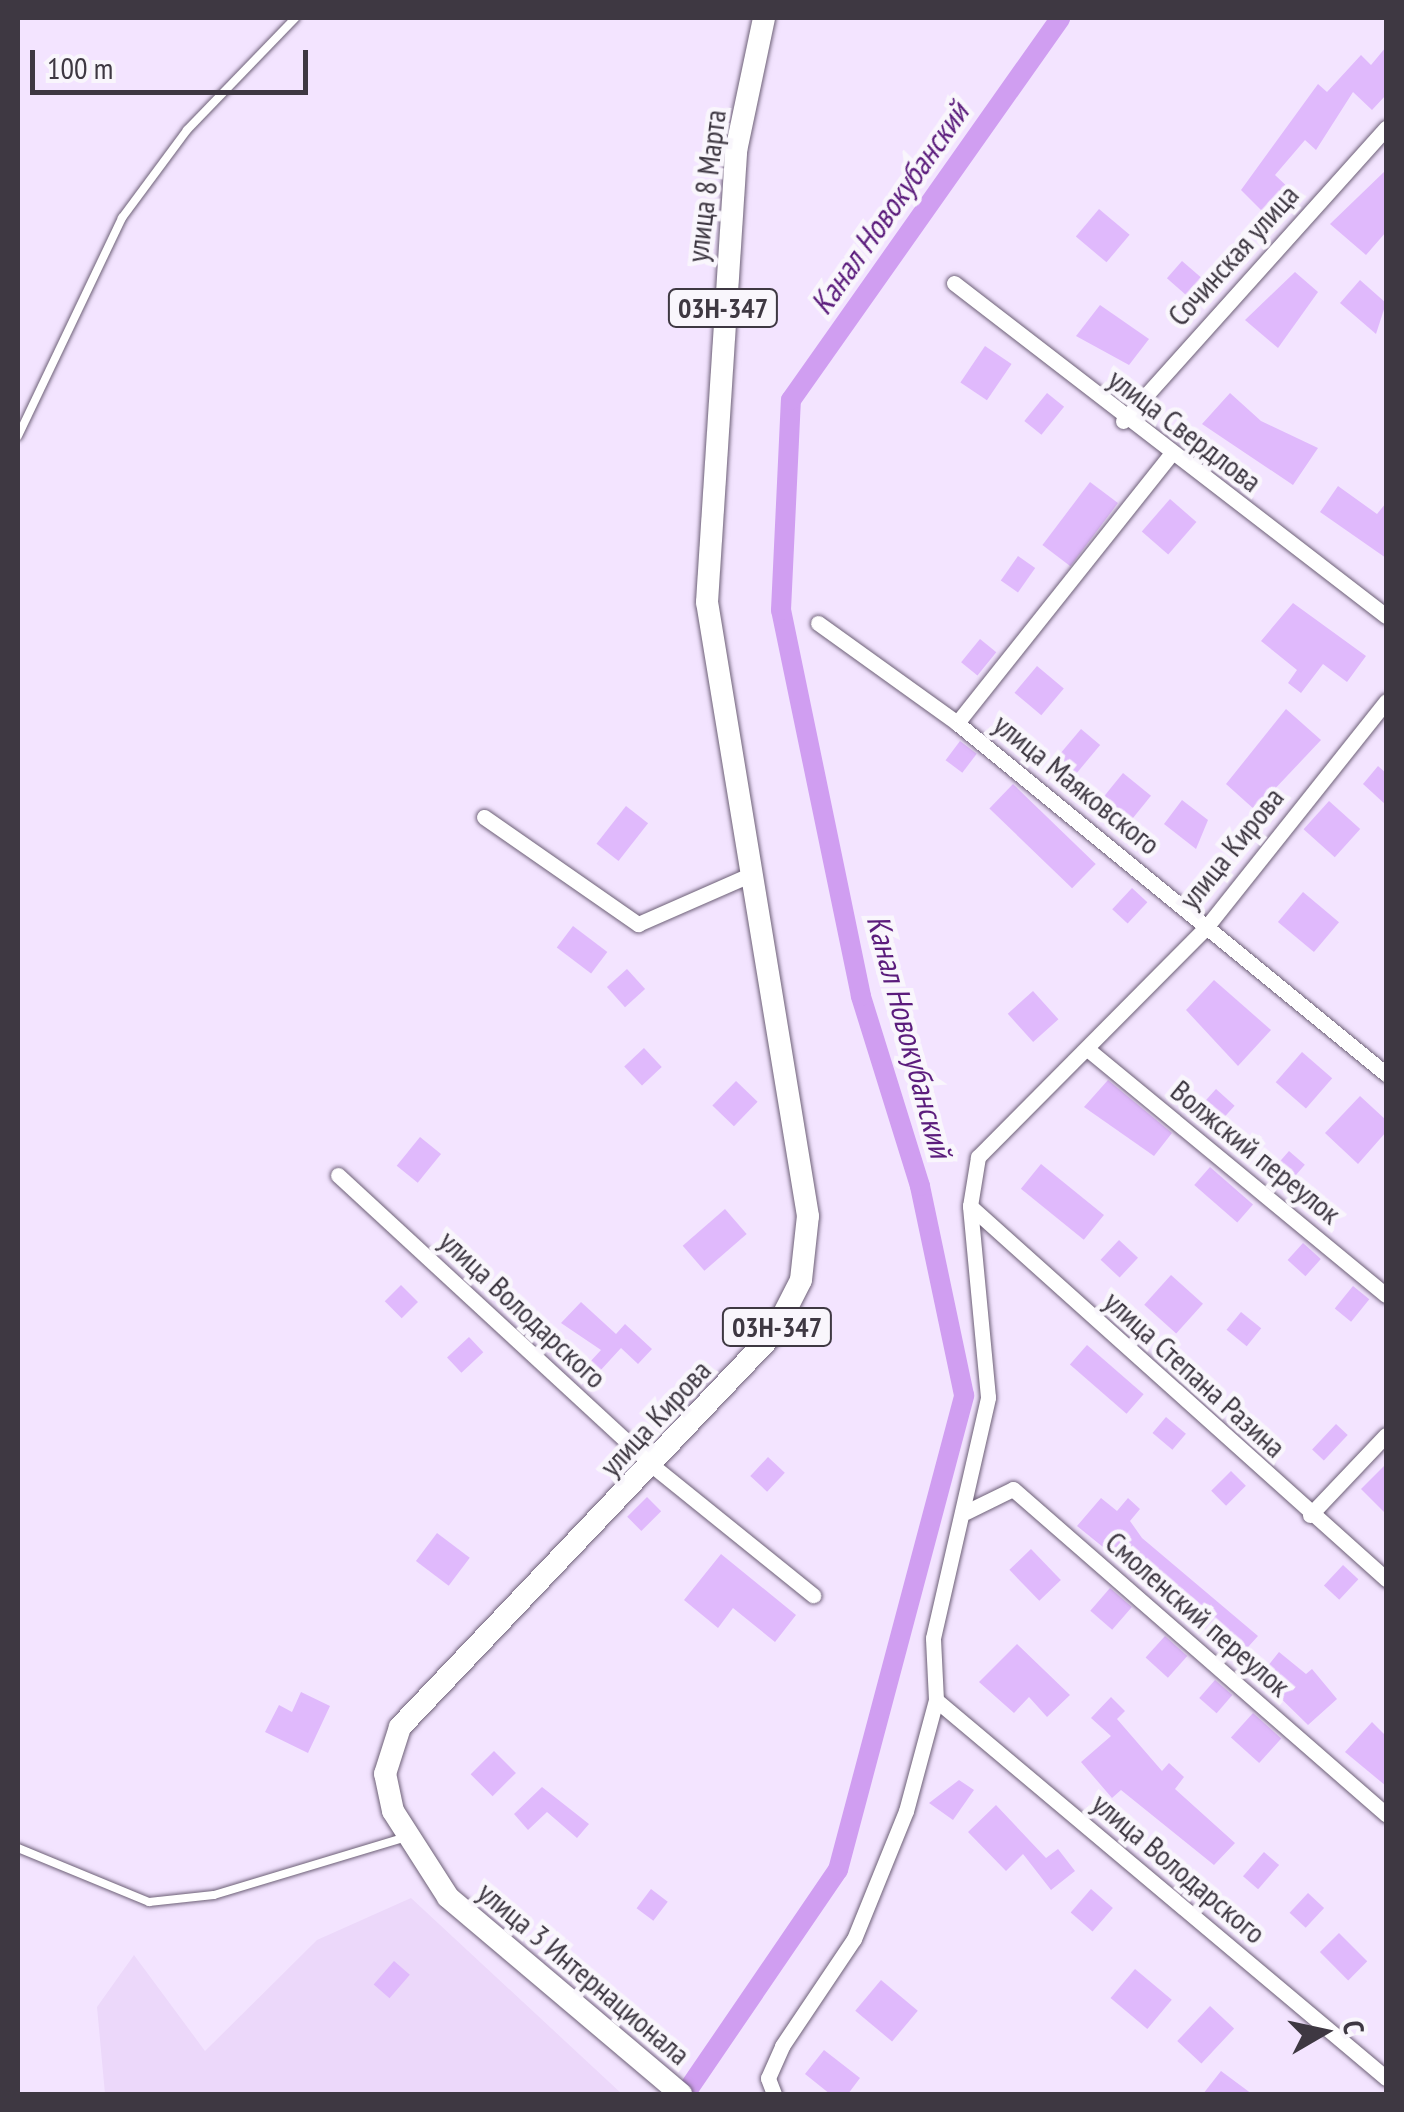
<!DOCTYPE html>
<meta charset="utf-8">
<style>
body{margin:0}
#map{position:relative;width:1404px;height:2112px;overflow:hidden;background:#f3e4ff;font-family:"PT Sans Narrow",sans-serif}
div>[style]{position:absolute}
.built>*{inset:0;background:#ecd8fa}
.canal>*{height:20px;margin:-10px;padding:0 10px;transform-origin:10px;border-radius:10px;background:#d09ef1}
.building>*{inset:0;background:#e0b9fc;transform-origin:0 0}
.roads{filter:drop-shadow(0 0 2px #6d6077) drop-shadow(0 0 2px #6d6077)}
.service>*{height:8px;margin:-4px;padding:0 4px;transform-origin:4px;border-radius:4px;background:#fff}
.minor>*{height:15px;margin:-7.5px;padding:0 7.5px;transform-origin:7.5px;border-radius:7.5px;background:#fff}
.primary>*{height:22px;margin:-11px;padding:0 11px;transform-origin:11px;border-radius:11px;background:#fff}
span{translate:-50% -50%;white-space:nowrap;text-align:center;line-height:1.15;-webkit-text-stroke:9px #f9f6fc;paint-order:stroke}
.shield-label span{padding:2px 8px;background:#f9f6fc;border:2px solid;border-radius:8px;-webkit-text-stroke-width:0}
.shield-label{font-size:28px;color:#3e3842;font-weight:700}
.street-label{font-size:30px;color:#3e3842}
.water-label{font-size:32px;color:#5b1c7c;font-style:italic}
.frame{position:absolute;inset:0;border:20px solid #3e3842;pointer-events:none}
.north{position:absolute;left:1274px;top:1982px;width:100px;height:100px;-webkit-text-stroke:8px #f9f6fc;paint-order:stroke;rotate:81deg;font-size:28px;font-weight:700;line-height:40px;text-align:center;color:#3e3842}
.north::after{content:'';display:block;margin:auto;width:35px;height:45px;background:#3e3842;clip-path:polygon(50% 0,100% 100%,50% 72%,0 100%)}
.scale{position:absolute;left:30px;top:50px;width:278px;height:45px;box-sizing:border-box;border:5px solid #3e3842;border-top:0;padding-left:12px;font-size:30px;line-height:35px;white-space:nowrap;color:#3e3842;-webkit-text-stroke:8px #f9f6fc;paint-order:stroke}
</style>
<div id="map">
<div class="built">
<i style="clip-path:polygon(411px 1898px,622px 2094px,105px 2094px,97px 2007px,134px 1955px,205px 2051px,317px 1940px)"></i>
</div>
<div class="canal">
<i style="left:685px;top:2094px;width:271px;rotate:-55.7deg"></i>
<i style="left:838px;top:1870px;width:491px;rotate:-75.1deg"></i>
<i style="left:964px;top:1395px;width:214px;rotate:-101.9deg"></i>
<i style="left:920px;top:1186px;width:199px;rotate:-107.3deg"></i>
<i style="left:861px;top:996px;width:394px;rotate:-101.7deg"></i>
<i style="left:781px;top:610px;width:210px;rotate:-87.3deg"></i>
<i style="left:791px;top:400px;width:467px;rotate:-54.8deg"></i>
</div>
<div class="building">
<i style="clip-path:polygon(1386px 47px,1386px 95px,1372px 110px,1353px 92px,1316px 150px,1305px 140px,1275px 175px,1293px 192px,1269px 218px,1241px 190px,1318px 84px,1327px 92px,1361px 55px,1371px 65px)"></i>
<i style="clip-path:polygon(1386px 170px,1386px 232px,1366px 255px,1330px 224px)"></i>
<i style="left:1099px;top:209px;width:40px;height:36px;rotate:40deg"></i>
<i style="left:1182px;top:261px;width:28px;height:23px;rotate:41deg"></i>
<i style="clip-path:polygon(1295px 272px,1318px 292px,1278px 348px,1245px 320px)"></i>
<i style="clip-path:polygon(1360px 280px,1386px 303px,1376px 334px,1340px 303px)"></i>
<i style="clip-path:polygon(1100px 305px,1149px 339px,1129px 365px,1076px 336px)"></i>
<i style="left:985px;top:346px;width:32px;height:44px;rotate:34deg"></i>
<i style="left:1047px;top:393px;width:22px;height:36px;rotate:39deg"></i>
<i style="clip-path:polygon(1230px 393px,1261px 421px,1318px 448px,1293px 485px,1202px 424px)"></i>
<i style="left:1090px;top:482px;width:35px;height:79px;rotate:37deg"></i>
<i style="clip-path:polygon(1338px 486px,1377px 514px,1386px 503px,1386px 558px,1320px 512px)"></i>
<i style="left:1170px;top:499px;width:35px;height:43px;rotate:41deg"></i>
<i style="left:1018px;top:556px;width:21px;height:30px;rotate:35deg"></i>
<i style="clip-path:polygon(1293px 603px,1366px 656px,1347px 682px,1323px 664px,1301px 693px,1288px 683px,1297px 670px,1261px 641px)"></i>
<i style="left:980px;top:639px;width:21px;height:30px;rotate:39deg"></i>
<i style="left:1037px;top:666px;width:35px;height:35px;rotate:40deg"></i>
<i style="clip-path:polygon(1286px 709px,1321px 740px,1255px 810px,1226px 784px)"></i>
<i style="left:1081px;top:729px;width:25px;height:38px;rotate:40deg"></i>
<i style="left:960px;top:741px;width:21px;height:24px;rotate:37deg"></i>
<i style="clip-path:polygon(1378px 766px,1386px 773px,1386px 805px,1363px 784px)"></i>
<i style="left:1123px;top:773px;width:36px;height:38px;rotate:39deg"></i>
<i style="left:1013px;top:784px;width:115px;height:34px;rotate:44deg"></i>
<i style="clip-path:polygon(1182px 800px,1208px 820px,1196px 849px,1164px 824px)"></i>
<i style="left:1329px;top:801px;width:42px;height:38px;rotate:42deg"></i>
<i style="left:626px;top:806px;width:28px;height:48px;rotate:38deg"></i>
<i style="left:1132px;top:888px;width:21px;height:29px;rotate:43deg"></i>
<i style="left:1303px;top:892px;width:47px;height:39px;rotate:40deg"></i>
<i style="left:573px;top:926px;width:43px;height:27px;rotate:37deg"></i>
<i style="left:627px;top:969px;width:27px;height:27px;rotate:48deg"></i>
<i style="clip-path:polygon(1214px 980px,1271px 1030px,1238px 1066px,1186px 1010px)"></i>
<i style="left:1033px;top:991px;width:38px;height:34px;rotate:48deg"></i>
<i style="left:644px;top:1048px;width:26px;height:27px;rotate:47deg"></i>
<i style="left:1302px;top:1052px;width:40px;height:40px;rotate:41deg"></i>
<i style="clip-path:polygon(1108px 1080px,1172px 1133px,1154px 1156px,1084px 1107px)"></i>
<i style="left:736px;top:1081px;width:30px;height:34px;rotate:44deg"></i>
<i style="left:1216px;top:1089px;width:25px;height:32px;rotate:42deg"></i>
<i style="clip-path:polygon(1360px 1096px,1386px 1120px,1386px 1132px,1358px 1164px,1325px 1133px)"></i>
<i style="left:420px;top:1137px;width:27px;height:37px;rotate:39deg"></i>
<i style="left:1289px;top:1151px;width:21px;height:30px;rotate:41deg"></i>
<i style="left:1041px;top:1164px;width:81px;height:32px;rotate:39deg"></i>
<i style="left:1210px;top:1167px;width:57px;height:24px;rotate:41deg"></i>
<i style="left:725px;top:1209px;width:33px;height:56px;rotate:49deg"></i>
<i style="left:1119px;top:1240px;width:26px;height:27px;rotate:43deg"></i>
<i style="left:1303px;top:1243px;width:24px;height:23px;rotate:42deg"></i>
<i style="left:1171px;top:1275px;width:43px;height:40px;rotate:42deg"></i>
<i style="left:401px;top:1285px;width:24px;height:23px;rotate:45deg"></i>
<i style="left:1353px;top:1286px;width:21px;height:29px;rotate:39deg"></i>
<i style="clip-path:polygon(581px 1302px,616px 1334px,625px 1324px,652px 1349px,638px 1364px,621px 1348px,599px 1372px,589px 1363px,601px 1350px,561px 1323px)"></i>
<i style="left:1241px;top:1312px;width:26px;height:23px;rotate:39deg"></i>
<i style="left:469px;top:1337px;width:21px;height:30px;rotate:47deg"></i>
<i style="left:1087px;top:1345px;width:75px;height:26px;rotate:41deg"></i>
<i style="left:1166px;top:1417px;width:26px;height:21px;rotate:40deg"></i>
<i style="left:1336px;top:1424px;width:16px;height:35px;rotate:43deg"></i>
<i style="left:768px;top:1457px;width:23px;height:26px;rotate:43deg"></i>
<i style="clip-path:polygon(1386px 1464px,1386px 1514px,1361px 1489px)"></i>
<i style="left:1231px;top:1471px;width:21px;height:28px;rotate:45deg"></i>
<i style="left:647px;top:1497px;width:20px;height:28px;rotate:45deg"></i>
<i style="clip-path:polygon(1101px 1498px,1117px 1511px,1128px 1498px,1140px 1509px,1130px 1521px,1142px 1538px,1258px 1636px,1239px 1657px,1077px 1526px)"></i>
<i style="left:437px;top:1533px;width:41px;height:35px;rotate:37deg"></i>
<i style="left:1031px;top:1549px;width:43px;height:30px;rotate:46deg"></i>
<i style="clip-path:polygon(721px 1554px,796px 1615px,775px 1642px,733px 1608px,718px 1628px,684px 1600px)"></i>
<i style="left:1343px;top:1565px;width:21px;height:28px;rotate:43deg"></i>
<i style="left:1110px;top:1588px;width:29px;height:30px;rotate:41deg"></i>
<i style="left:1165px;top:1636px;width:30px;height:29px;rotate:42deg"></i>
<i style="clip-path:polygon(1017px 1644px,1070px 1695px,1047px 1717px,1029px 1697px,1014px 1713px,979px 1682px)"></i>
<i style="clip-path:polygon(1279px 1652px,1306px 1674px,1312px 1669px,1337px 1699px,1308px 1725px,1259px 1677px)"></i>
<i style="left:1215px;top:1680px;width:23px;height:24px;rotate:41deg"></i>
<i style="clip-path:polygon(301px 1692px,330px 1706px,308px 1753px,265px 1732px,279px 1705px,292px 1712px)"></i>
<i style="clip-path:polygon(1111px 1697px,1125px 1711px,1117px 1719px,1162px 1771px,1169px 1763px,1184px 1777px,1175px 1789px,1235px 1843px,1214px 1865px,1121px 1790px,1112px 1798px,1081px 1762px,1111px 1736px,1091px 1718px)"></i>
<i style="left:1253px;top:1713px;width:38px;height:33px;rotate:42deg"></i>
<i style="clip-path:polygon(1372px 1722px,1386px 1736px,1386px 1786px,1345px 1752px)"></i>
<i style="left:494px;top:1751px;width:31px;height:33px;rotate:45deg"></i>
<i style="clip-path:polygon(959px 1780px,974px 1790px,953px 1820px,929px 1803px)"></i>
<i style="clip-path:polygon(542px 1787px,589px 1824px,577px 1838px,547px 1812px,528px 1830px,514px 1814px)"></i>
<i style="clip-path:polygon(996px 1805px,1046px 1858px,1058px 1849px,1075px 1871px,1051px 1890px,1023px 1854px,1006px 1871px,968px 1832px)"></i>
<i style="left:1264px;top:1852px;width:20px;height:32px;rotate:41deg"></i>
<i style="left:651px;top:1889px;width:21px;height:24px;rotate:37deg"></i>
<i style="left:1091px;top:1889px;width:29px;height:31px;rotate:41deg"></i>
<i style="left:1308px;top:1893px;width:22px;height:27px;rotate:43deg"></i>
<i style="left:1339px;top:1933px;width:40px;height:27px;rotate:45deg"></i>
<i style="left:394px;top:1961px;width:21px;height:31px;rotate:41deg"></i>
<i style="left:1135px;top:1969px;width:48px;height:38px;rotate:40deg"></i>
<i style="left:881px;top:1980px;width:48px;height:40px;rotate:40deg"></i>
<i style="left:1210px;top:2006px;width:33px;height:48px;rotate:43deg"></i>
<i style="clip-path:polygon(824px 2050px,860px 2078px,848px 2094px,830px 2094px,805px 2074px)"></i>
<i style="clip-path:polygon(1221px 2071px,1252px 2094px,1203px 2094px)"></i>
</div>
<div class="roads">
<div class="service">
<i style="left:18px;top:436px;width:242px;rotate:-64.5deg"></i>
<i style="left:122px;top:218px;width:109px;rotate:-53.5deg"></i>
<i style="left:187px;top:130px;width:156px;rotate:-46deg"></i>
<i style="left:18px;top:1848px;width:142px;rotate:22.4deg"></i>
<i style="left:149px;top:1902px;width:65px;rotate:-6.1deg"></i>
<i style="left:214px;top:1895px;width:197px;rotate:-16.8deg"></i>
</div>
<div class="minor">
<i style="left:954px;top:283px;width:545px;rotate:37.63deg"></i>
<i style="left:1123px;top:421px;width:394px;rotate:-48.1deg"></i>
<i style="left:818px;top:623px;width:171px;rotate:35.7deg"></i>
<i style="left:957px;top:723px;width:554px;rotate:39.29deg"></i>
<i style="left:957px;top:723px;width:345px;rotate:-51.5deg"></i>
<i style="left:484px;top:817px;width:188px;rotate:34.8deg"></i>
<i style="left:638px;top:924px;width:124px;rotate:-23.7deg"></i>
<i style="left:1091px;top:1052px;width:382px;rotate:39.5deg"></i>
<i style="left:338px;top:1175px;width:429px;rotate:42.7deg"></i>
<i style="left:653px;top:1466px;width:206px;rotate:38.9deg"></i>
<i style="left:970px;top:1206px;width:559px;rotate:41.88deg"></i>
<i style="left:966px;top:1512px;width:52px;rotate:-26.1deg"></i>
<i style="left:1013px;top:1489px;width:495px;rotate:41.1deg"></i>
<i style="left:1310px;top:1515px;width:110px;rotate:-46.5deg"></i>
<i style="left:936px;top:1700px;width:588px;rotate:40.03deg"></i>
<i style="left:774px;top:2094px;width:17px;rotate:-111deg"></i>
<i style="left:768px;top:2078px;width:35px;rotate:-66deg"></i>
<i style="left:782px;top:2046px;width:129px;rotate:-56.1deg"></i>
<i style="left:854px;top:1939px;width:138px;rotate:-67.9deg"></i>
<i style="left:906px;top:1811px;width:115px;rotate:-74.9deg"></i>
<i style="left:936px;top:1700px;width:62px;rotate:-92.8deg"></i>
<i style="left:933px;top:1638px;width:247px;rotate:-77.1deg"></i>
<i style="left:988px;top:1397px;width:192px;rotate:-95.4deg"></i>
<i style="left:970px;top:1206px;width:50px;rotate:-80.7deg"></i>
<i style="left:978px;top:1157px;width:327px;rotate:-45.2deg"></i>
<i style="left:1208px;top:925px;width:286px;rotate:-51.5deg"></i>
</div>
<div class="primary">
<i style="left:681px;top:2094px;width:305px;rotate:-139.8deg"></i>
<i style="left:448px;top:1897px;width:102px;rotate:-122.6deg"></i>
<i style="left:393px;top:1811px;width:38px;rotate:-102deg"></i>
<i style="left:385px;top:1774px;width:49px;rotate:-72.3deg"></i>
<i style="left:400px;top:1727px;width:543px;rotate:-46.49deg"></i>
<i style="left:774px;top:1333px;width:59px;rotate:-63deg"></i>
<i style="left:801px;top:1280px;width:64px;rotate:-83.8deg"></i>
<i style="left:808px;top:1216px;width:622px;rotate:-99.34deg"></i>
<i style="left:707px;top:602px;width:452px;rotate:-86.3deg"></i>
<i style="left:736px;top:151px;width:136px;rotate:-78.1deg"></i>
</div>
</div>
<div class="shield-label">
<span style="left:723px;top:308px">03Н-347</span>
<span style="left:777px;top:1327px">03Н-347</span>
</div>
<div class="street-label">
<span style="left:706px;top:186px;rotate:-83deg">улица 8 Марта</span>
<span style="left:1233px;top:255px;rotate:-48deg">Сочинская улица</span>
<span style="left:1185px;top:430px;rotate:37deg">улица Свердлова</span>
<span style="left:1077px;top:784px;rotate:39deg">улица Маяковского</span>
<span style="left:1231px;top:848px;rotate:-51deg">улица Кирова</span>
<span style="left:1256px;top:1152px;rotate:39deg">Волжский переулок</span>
<span style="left:523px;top:1309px;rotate:43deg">улица Володарского</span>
<span style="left:1195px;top:1374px;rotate:42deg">улица Степана Разина</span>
<span style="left:655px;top:1418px;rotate:-47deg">улица Кирова</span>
<span style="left:1198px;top:1614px;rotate:41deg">Смоленский переулок</span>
<span style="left:1179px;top:1868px;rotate:40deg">улица Володарского</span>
<span style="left:584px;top:1973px;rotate:40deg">улица 3 Интернационала</span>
</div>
<div class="water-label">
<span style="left:889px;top:208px;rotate:-55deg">Канал Новокубанский</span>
<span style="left:910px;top:1036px;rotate:75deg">Канал Новокубанский</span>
</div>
<div class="frame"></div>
<div class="north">С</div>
<div class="scale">100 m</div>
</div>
